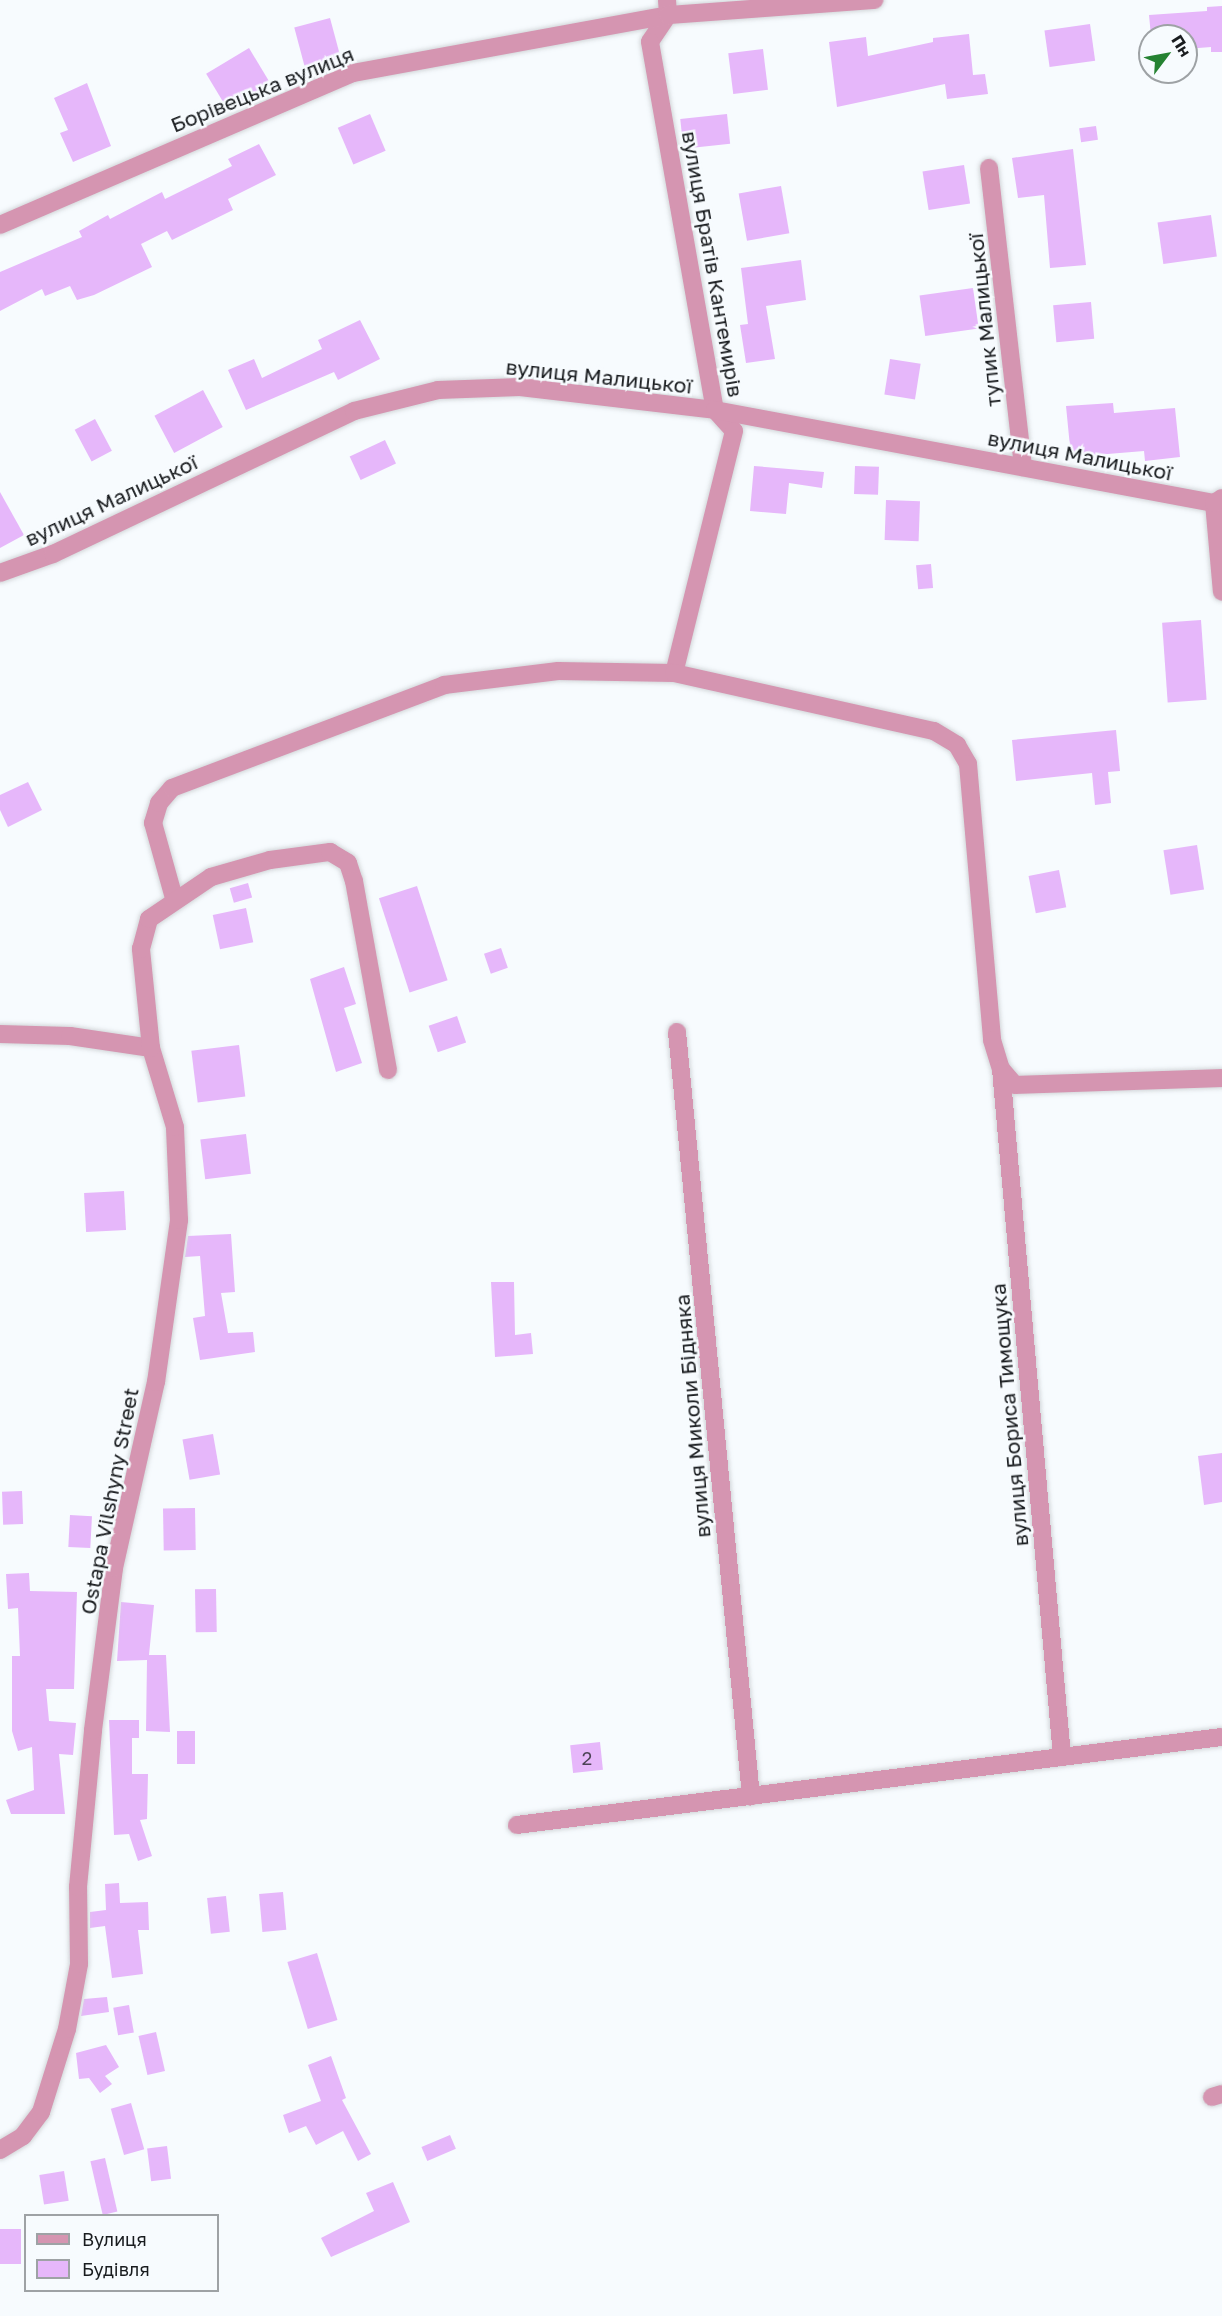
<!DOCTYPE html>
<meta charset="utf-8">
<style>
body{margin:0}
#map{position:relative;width:1222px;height:2316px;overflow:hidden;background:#f7fbfe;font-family:"Golos Text",sans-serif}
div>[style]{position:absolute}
.building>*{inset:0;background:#e6b7fa;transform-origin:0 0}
.roads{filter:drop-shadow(0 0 2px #d3d7da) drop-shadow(0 0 2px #d3d7da)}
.minor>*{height:18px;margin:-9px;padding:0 9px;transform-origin:9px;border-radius:9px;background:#d595b1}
span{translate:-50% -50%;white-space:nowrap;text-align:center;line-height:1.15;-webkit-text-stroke:5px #f7fbfe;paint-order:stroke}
.number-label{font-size:18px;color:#4c4356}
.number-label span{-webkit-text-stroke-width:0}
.street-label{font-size:21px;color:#191c1f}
.legend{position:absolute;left:24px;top:2214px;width:195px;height:78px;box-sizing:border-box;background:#f7fbfe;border:2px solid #9ea2a5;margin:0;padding:8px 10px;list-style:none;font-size:18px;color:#191c1f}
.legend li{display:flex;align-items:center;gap:12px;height:30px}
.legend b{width:30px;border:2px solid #9ea2a5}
.north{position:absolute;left:1138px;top:24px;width:60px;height:60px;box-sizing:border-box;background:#f7fbfe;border:2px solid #9ea2a5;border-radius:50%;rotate:58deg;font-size:16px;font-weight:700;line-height:24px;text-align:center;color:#191c1f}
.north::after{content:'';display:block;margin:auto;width:21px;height:27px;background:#258232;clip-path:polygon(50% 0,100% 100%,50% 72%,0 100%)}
</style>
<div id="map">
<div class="building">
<i style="clip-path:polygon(1222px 6px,1222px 52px,1211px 52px,1211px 47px,1186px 49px,1186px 36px,1151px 36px,1149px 15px,1207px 11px,1207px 7px)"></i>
<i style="left:330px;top:18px;width:42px;height:37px;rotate:75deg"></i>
<i style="left:1090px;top:24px;width:37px;height:46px;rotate:82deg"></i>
<i style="clip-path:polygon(969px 34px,973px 75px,985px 74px,988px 94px,947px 99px,945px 84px,837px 107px,829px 42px,866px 37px,868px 56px,933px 42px,933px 38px)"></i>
<i style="left:249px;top:48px;width:43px;height:50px;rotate:59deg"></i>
<i style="left:763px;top:49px;width:41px;height:35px;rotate:83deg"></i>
<i style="clip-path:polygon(87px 83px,111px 146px,73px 162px,60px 133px,68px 130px,54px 98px)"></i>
<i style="left:370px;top:114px;width:40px;height:35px;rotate:67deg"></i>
<i style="left:727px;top:114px;width:30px;height:47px;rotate:84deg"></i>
<i style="left:1096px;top:126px;width:14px;height:17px;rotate:82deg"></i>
<i style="clip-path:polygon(259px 144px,276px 175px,228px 199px,233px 210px,172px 240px,167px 231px,141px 244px,152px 267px,94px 295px,77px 300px,70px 286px,45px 296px,42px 289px,0 311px,0 272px,82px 237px,79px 231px,108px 215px,110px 219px,162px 192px,165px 199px,232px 166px,228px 159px)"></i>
<i style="clip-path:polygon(1073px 149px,1086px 265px,1050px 268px,1044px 195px,1018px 198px,1012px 158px)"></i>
<i style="left:964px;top:165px;width:39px;height:42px;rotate:81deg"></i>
<i style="left:781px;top:186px;width:48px;height:43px;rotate:80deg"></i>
<i style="left:1211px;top:215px;width:42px;height:54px;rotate:82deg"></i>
<i style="clip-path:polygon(801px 260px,806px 300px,766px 306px,775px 359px,746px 363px,740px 325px,748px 324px,741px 268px)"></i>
<i style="left:973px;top:288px;width:41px;height:54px;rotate:82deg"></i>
<i style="left:1091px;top:302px;width:37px;height:38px;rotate:85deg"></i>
<i style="clip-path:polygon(360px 320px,380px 359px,338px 380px,334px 372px,246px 410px,228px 370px,254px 359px,262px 378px,322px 349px,318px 340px)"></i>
<i style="left:890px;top:359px;width:31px;height:36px;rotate:9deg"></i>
<i style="left:203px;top:390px;width:42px;height:55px;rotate:62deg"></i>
<i style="clip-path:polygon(1113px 403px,1114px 413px,1175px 408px,1180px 457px,1145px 461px,1144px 451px,1071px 457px,1066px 406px)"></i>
<i style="left:95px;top:419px;width:36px;height:23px;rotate:62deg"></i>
<i style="left:385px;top:440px;width:26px;height:39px;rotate:65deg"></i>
<i style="clip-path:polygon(754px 466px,824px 472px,822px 488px,789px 483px,786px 514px,750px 511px)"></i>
<i style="left:855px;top:466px;width:24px;height:28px;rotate:2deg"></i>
<i style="clip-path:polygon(0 492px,24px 535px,0 548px)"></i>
<i style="left:886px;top:500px;width:34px;height:40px;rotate:2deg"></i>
<i style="left:931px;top:564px;width:24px;height:15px;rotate:85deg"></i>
<i style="left:1201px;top:620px;width:80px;height:39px;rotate:86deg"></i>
<i style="clip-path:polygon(1116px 730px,1120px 771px,1108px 772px,1111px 803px,1095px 805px,1092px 773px,1016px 781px,1012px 740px)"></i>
<i style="clip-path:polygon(28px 782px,42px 810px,8px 827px,0 810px,0 795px)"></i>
<i style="left:1197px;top:845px;width:45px;height:34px;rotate:81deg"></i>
<i style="left:1059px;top:870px;width:38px;height:31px;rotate:79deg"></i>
<i style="left:248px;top:883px;width:15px;height:19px;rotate:74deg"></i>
<i style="left:417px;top:886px;width:99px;height:40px;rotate:72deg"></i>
<i style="left:246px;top:908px;width:35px;height:34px;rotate:78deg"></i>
<i style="left:501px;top:948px;width:21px;height:18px;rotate:71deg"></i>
<i style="clip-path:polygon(344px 967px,356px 1004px,344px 1008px,362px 1063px,336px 1072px,310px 979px)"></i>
<i style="left:457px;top:1016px;width:28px;height:30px;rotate:71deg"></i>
<i style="left:239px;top:1045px;width:52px;height:48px;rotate:83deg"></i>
<i style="left:246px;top:1134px;width:40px;height:46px;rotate:83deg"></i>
<i style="left:124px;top:1191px;width:39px;height:40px;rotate:87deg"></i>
<i style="clip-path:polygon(231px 1234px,235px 1292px,221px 1293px,228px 1333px,253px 1332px,255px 1352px,200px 1360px,193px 1318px,205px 1316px,200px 1256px,185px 1257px,188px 1236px)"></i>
<i style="clip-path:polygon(491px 1282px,514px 1282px,515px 1335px,531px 1333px,533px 1354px,495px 1357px)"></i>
<i style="left:213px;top:1434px;width:41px;height:31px;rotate:80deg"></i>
<i style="clip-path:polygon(1222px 1453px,1222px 1502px,1204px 1505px,1198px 1456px)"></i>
<i style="left:22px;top:1491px;width:33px;height:20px;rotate:88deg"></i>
<i style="left:195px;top:1508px;width:42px;height:32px;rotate:89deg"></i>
<i style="left:70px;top:1515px;width:22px;height:32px;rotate:3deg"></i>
<i style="clip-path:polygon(29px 1573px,30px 1591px,77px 1592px,74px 1689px,46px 1689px,49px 1721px,76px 1723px,73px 1755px,59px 1754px,65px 1814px,11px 1814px,6px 1800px,34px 1790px,32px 1747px,18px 1751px,12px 1731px,12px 1656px,20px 1656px,18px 1608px,8px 1609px,6px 1574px)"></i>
<i style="left:216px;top:1589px;width:43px;height:21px;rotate:89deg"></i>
<i style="clip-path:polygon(121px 1602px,154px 1605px,149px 1655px,166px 1655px,170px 1732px,146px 1731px,147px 1660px,117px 1661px)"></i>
<i style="clip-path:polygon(109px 1720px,139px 1720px,139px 1738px,132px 1738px,132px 1774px,148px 1774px,147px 1819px,140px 1820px,152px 1856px,138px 1861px,129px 1834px,114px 1835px)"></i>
<i style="left:177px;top:1731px;width:18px;height:33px"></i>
<i style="left:600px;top:1742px;width:28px;height:30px;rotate:84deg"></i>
<i style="clip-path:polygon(119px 1883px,120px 1903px,148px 1902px,149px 1930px,138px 1930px,143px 1974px,112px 1978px,105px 1926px,90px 1928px,90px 1912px,106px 1910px,105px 1884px)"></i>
<i style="left:283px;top:1892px;width:38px;height:24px;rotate:85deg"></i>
<i style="left:226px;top:1896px;width:36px;height:19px;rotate:84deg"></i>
<i style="left:317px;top:1953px;width:70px;height:31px;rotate:73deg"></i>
<i style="clip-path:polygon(107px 1997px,109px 2012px,81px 2016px,84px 1999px)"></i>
<i style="left:129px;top:2005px;width:28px;height:16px;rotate:80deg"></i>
<i style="left:156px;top:2032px;width:40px;height:18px;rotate:77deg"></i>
<i style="clip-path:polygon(106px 2045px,119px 2067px,105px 2076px,112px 2084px,100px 2093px,89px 2078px,79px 2079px,76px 2053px)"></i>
<i style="clip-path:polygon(331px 2056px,346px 2098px,342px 2100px,371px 2154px,358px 2161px,343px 2131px,316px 2145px,306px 2126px,289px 2133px,283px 2115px,321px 2101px,308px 2065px)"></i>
<i style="left:131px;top:2103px;width:48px;height:21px;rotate:74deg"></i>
<i style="left:450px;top:2135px;width:15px;height:31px;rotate:67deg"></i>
<i style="left:167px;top:2146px;width:33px;height:20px;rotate:83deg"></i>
<i style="left:105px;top:2158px;width:55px;height:15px;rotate:77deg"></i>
<i style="left:64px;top:2171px;width:30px;height:25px;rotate:81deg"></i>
<i style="clip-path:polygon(393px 2182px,410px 2222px,331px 2257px,321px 2238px,374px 2211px,366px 2193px)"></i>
<i style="left:0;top:2229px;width:21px;height:35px"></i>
</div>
<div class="roads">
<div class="minor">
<i style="left:667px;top:0;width:15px;rotate:86deg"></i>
<i style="left:668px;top:15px;width:32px;rotate:124deg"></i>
<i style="left:650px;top:42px;width:374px;rotate:80deg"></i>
<i style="left:715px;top:410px;width:28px;rotate:48deg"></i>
<i style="left:734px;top:431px;width:249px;rotate:103.9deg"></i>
<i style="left:989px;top:168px;width:301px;rotate:83.5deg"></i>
<i style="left:0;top:225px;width:384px;rotate:-23.3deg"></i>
<i style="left:353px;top:73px;width:320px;rotate:-10.4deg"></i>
<i style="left:668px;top:15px;width:207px;rotate:-4.2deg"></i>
<i style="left:1214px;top:503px;width:89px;rotate:84.9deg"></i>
<i style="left:0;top:573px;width:56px;rotate:-19.7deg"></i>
<i style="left:53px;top:554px;width:333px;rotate:-25.4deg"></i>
<i style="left:354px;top:411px;width:87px;rotate:-14deg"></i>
<i style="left:438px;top:390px;width:82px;rotate:-2.1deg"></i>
<i style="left:520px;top:387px;width:196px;rotate:6.7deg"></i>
<i style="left:715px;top:410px;width:508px;rotate:10.56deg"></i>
<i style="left:1214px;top:503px;width:9px;rotate:-32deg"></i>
<i style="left:174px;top:898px;width:78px;rotate:-105.6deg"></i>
<i style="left:153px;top:823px;width:21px;rotate:-73deg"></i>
<i style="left:159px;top:803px;width:20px;rotate:-49deg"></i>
<i style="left:172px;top:788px;width:291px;rotate:-20.7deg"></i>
<i style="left:444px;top:685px;width:115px;rotate:-7deg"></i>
<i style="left:558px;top:671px;width:116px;rotate:1deg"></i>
<i style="left:674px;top:673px;width:266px;rotate:12.6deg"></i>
<i style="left:934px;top:731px;width:27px;rotate:31deg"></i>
<i style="left:957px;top:745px;width:22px;rotate:60deg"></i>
<i style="left:968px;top:764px;width:277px;rotate:85deg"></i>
<i style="left:992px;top:1040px;width:30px;rotate:73deg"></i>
<i style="left:1001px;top:1069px;width:21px;rotate:49deg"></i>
<i style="left:1015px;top:1085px;width:207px;rotate:-1.9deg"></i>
<i style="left:677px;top:1032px;width:768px;rotate:84.47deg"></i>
<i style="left:0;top:1034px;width:70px;rotate:1.6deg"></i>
<i style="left:70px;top:1036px;width:82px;rotate:8.4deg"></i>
<i style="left:1001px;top:1069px;width:691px;rotate:84.93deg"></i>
<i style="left:517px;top:1825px;width:710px;rotate:-7.12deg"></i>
<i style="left:1212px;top:2097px;width:10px;rotate:-17deg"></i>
<i style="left:0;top:2150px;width:27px;rotate:-31deg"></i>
<i style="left:23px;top:2136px;width:30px;rotate:-53deg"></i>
<i style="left:41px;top:2112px;width:87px;rotate:-72.6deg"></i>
<i style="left:67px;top:2029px;width:66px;rotate:-79.5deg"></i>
<i style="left:79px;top:1964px;width:77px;rotate:-90.7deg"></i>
<i style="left:78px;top:1887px;width:158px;rotate:-84.5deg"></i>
<i style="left:93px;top:1730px;width:163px;rotate:-82.6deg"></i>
<i style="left:114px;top:1568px;width:191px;rotate:-77.3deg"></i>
<i style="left:156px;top:1382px;width:164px;rotate:-81.9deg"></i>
<i style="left:179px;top:1220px;width:93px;rotate:-92.5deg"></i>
<i style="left:175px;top:1127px;width:83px;rotate:-106.9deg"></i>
<i style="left:151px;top:1048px;width:100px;rotate:-95.8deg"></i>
<i style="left:141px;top:949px;width:31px;rotate:-75deg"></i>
<i style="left:149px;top:919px;width:75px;rotate:-34.1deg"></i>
<i style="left:211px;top:877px;width:61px;rotate:-16.1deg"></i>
<i style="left:270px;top:860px;width:61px;rotate:-7.6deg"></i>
<i style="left:330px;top:852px;width:21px;rotate:31deg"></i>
<i style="left:348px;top:863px;width:19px;rotate:72deg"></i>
<i style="left:354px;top:881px;width:192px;rotate:79.8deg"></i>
</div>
</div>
<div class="number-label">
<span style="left:587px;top:1758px">2</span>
</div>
<div class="street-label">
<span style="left:262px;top:89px;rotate:-22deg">Борівецька вулиця</span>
<span style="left:713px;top:264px;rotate:80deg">вулиця Братів Кантемирів</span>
<span style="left:984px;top:320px;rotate:-96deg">тупик Малицької</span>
<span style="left:599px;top:376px;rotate:6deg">вулиця Малицької</span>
<span style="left:1080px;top:455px;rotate:11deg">вулиця Малицької</span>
<span style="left:111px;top:500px;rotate:-25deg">вулиця Малицької</span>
<span style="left:1009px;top:1415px;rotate:-95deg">вулиця Бориса Тимощука</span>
<span style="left:692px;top:1416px;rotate:-95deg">вулиця Миколи Бідняка</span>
<span style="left:109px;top:1501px;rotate:-79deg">Ostapa Vilshyny Street</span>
</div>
<ul class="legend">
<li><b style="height:8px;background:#d595b1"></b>Вулиця</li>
<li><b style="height:16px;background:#e6b7fa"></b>Будівля</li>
</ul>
<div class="north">Пн</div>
</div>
